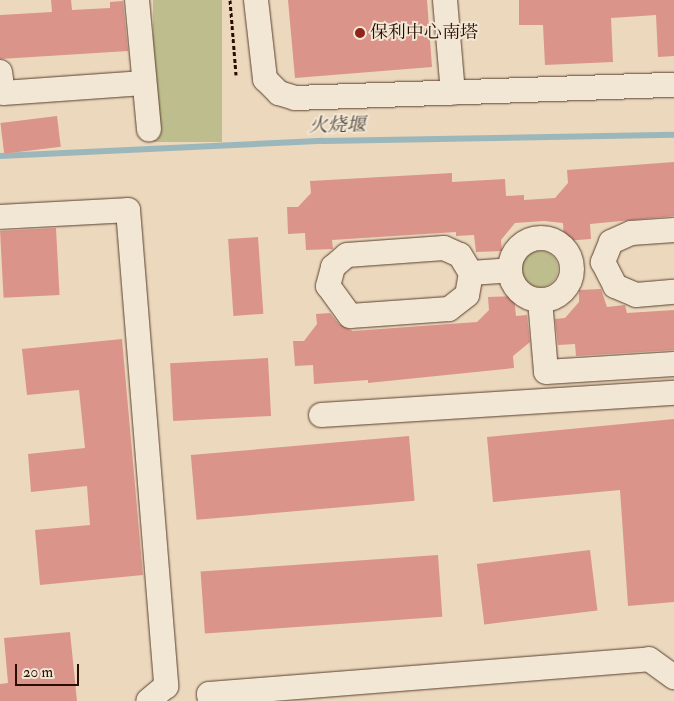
<!DOCTYPE html>
<meta charset="utf-8">
<style>
body{margin:0}
#map{position:relative;width:674px;height:701px;overflow:hidden;background:#ebd8bd;font-family:"IM FELL Double Pica","Noto Serif SC",serif}
div>[style]{position:absolute}
.green>*{inset:0;background:#bdbd8d;transform-origin:0 0}
.round{border-radius:50%}
.stream>*{height:6px;margin:-3px;padding:0 3px;transform-origin:3px;border-radius:3px;background:#9cb7bb}
.building>*{inset:0;background:#db948a;transform-origin:0 0}
.path>*{height:3px;margin-top:-1.5px;transform-origin:0;background:repeating-linear-gradient(90deg,#2b0d00 0 4px,transparent 0 6.5px)}
.roads{filter:drop-shadow(0 0 1px #5b402f) drop-shadow(0 0 1px #5b402f)}
.minor>*{height:24px;margin:-12px;padding:0 12px;transform-origin:12px;border-radius:12px;background:#f2e6d4}
.minor>.ring{margin:-12px;padding:0;box-sizing:content-box;background:none;border:24px solid #f2e6d4;border-radius:50%}
.dots>*{width:14px;height:14px;translate:-50% -50%;box-sizing:border-box;border:2px solid #f2e6d4;border-radius:50%}
span{translate:-50% -50%;white-space:nowrap;text-align:center;line-height:1.15;-webkit-text-stroke:4px #f2e6d4;paint-order:stroke}
.poi-label{font-size:18px;color:#2b0d00}
.left{translate:0 -50%;text-align:left}
.water-label{font-size:19px;color:#534841;font-style:italic}
.scale{position:absolute;left:15px;top:664px;width:64px;height:22px;box-sizing:border-box;border:2px solid #2b0d00;border-top:0;padding-left:6px;font-size:15px;line-height:18px;white-space:nowrap;color:#2b0d00;-webkit-text-stroke:4px #f2e6d4;paint-order:stroke}
</style>
<div id="map">
<div class="green">
<i style="left:153px;top:0;width:69px;height:142px"></i>
<i class="round" style="left:522px;top:251px;width:36px;height:36px"></i>
</div>
<div class="stream">
<i style="left:0;top:156px;width:323px;rotate:-2.7deg"></i>
<i style="left:323px;top:141px;width:351px;rotate:-1deg"></i>
</div>
<div class="building">
<i style="clip-path:polygon(51px 0,71px 0,72px 10px,110px 8px,110px 2px,123px 1px,128px 51px,0 59px,0 15px,52px 12px)"></i>
<i style="clip-path:polygon(288px 0,427px 0,432px 67px,295px 78px)"></i>
<i style="clip-path:polygon(519px 0,674px 0,674px 56px,658px 57px,656px 15px,611px 18px,613px 62px,545px 65px,543px 25px,519px 25px)"></i>
<i style="left:57px;top:116px;width:31px;height:57px;rotate:83deg"></i>
<i style="clip-path:polygon(674px 162px,674px 216px,590px 224px,591px 239px,564px 241px,563px 223px,544px 221px,515px 223px,501px 240px,502px 251px,476px 252px,474px 235px,456px 236px,456px 232px,332px 240px,333px 249px,306px 250px,305px 233px,288px 234px,287px 207px,298px 207px,311px 193px,310px 181px,452px 173px,452px 182px,505px 179px,506px 196px,524px 195px,524px 200px,555px 198px,568px 183px,567px 170px)"></i>
<i style="left:56px;top:228px;width:67px;height:56px;rotate:87deg"></i>
<i style="left:258px;top:237px;width:77px;height:30px;rotate:86deg"></i>
<i style="clip-path:polygon(601px 289px,607px 307px,625px 305px,627px 313px,674px 310px,674px 350px,576px 356px,575px 344px,558px 345px,555px 319px,565px 318px,579px 302px,579px 290px)"></i>
<i style="clip-path:polygon(514px 296px,516px 316px,527px 315px,530px 342px,513px 356px,514px 368px,368px 383px,368px 380px,314px 384px,313px 365px,295px 366px,293px 341px,304px 341px,317px 324px,316px 314px,330px 313px,339px 324px,353px 331px,477px 322px,489px 310px,488px 297px)"></i>
<i style="clip-path:polygon(122px 339px,143px 575px,40px 585px,35px 530px,90px 525px,87px 486px,31px 492px,28px 454px,85px 448px,79px 390px,27px 395px,22px 349px)"></i>
<i style="left:268px;top:358px;width:58px;height:98px;rotate:87deg"></i>
<i style="clip-path:polygon(674px 419px,674px 602px,628px 606px,620px 490px,493px 502px,487px 437px)"></i>
<i style="left:409px;top:436px;width:65px;height:219px;rotate:85deg"></i>
<i style="left:590px;top:550px;width:61px;height:114px;rotate:83deg"></i>
<i style="left:438px;top:555px;width:62px;height:238px;rotate:86deg"></i>
<i style="clip-path:polygon(70px 632px,77px 701px,0 701px,0 684px,8px 683px,4px 638px)"></i>
</div>
<div class="path">
<i style="left:230px;top:0;width:75px;rotate:85.4deg"></i>
</div>
<div class="roads">
<div class="minor">
<i style="left:137px;top:0;width:130px;rotate:84.7deg"></i>
<i style="left:256px;top:0;width:80px;rotate:83.5deg"></i>
<i style="left:265px;top:79px;width:20px;rotate:45deg"></i>
<i style="left:279px;top:93px;width:17px;rotate:17deg"></i>
<i style="left:295px;top:98px;width:379px;rotate:-2deg"></i>
<i style="left:445px;top:0;width:93px;rotate:85.1deg"></i>
<i style="left:0;top:72px;width:21px;rotate:82deg"></i>
<i style="left:3px;top:93px;width:141px;rotate:-4.1deg"></i>
<i style="left:0;top:217px;width:128px;rotate:-3.1deg"></i>
<i style="left:128px;top:210px;width:478px;rotate:85.4deg"></i>
<i style="left:166px;top:686px;width:23px;rotate:140deg"></i>
<i style="left:674px;top:230px;width:43px;rotate:176deg"></i>
<i style="left:631px;top:233px;width:22px;rotate:156deg"></i>
<i style="left:611px;top:242px;width:22px;rotate:112deg"></i>
<i style="left:603px;top:262px;width:27px;rotate:63deg"></i>
<i style="left:615px;top:286px;width:23px;rotate:23deg"></i>
<i style="left:636px;top:295px;width:38px;rotate:-5deg"></i>
<i class="ring" style="left:510px;top:238px;width:38px;height:38px"></i>
<i style="left:471px;top:273px;width:22px;rotate:100deg"></i>
<i style="left:467px;top:295px;width:23px;rotate:142deg"></i>
<i style="left:449px;top:309px;width:99px;rotate:176deg"></i>
<i style="left:350px;top:316px;width:37px;rotate:-126deg"></i>
<i style="left:328px;top:286px;width:20px;rotate:-75deg"></i>
<i style="left:333px;top:267px;width:18px;rotate:-41deg"></i>
<i style="left:347px;top:255px;width:97px;rotate:-4.1deg"></i>
<i style="left:444px;top:248px;width:17px;rotate:24deg"></i>
<i style="left:460px;top:255px;width:21px;rotate:59deg"></i>
<i style="left:471px;top:273px;width:39px;rotate:-4deg"></i>
<i style="left:540px;top:300px;width:72px;rotate:85.2deg"></i>
<i style="left:546px;top:372px;width:128px;rotate:-3.6deg"></i>
<i style="left:321px;top:415px;width:354px;rotate:-3.6deg"></i>
<i style="left:210px;top:701px;width:7px;rotate:-98deg"></i>
<i style="left:209px;top:694px;width:441px;rotate:-4.5deg"></i>
<i style="left:649px;top:659px;width:31px;rotate:36deg"></i>
</div>
</div>
<div class="dots">
<i style="left:360px;top:33px;background:#8f2418"></i>
</div>
<div class="poi-label">
<span class="left" style="left:370px;top:33px">保利中心南塔</span>
</div>
<div class="water-label">
<span style="left:337px;top:126px;rotate:-1deg">火烧堰</span>
</div>
<div class="scale">20 m</div>
</div>
